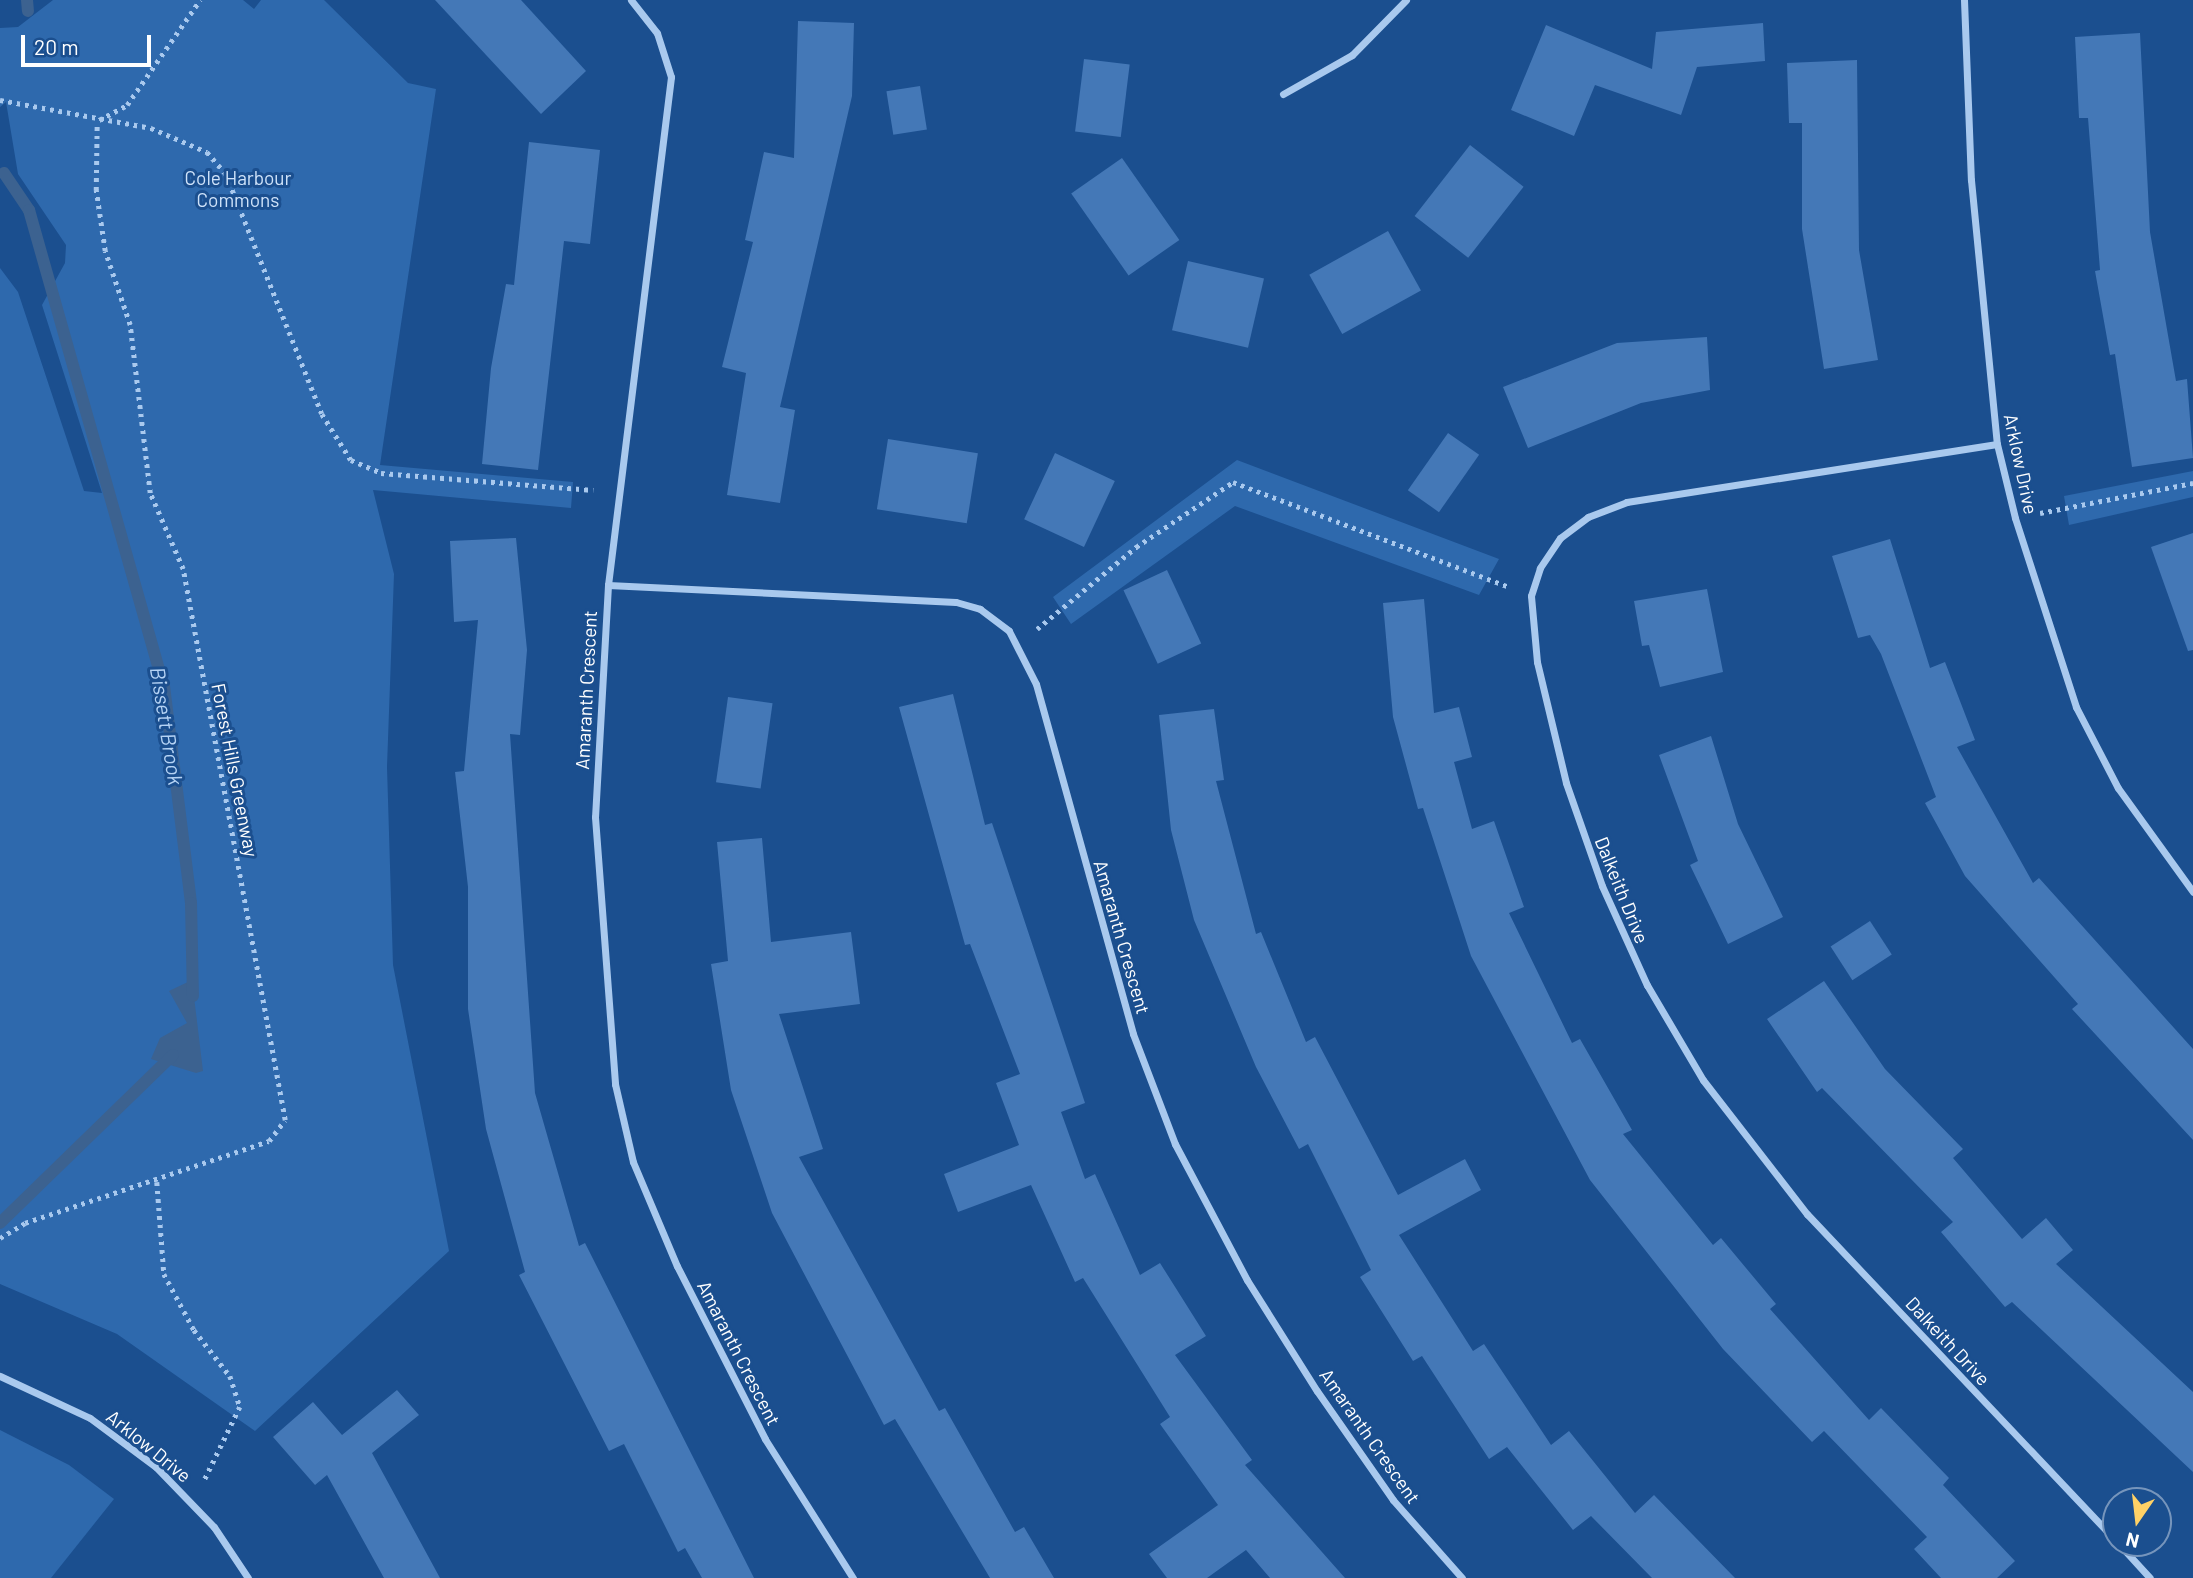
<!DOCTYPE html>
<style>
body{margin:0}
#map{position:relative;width:2193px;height:1578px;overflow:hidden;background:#1b4f8f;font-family:Barlow,sans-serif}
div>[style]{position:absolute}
.green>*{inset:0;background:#2e69ad}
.water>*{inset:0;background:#3c6290}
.stream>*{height:12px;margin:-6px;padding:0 6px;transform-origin:6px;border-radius:6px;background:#3c6290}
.building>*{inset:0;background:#4478b7;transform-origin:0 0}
.path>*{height:4.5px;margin-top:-2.25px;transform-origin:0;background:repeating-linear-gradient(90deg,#a9c9ee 0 3.5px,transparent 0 8.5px)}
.minor>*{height:7px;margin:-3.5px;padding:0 3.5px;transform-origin:3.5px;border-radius:3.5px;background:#a9c9ee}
span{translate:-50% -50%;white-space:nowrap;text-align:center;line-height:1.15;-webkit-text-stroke:6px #1b4f8f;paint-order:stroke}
.park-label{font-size:19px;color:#cfe3fa}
.street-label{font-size:19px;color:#fff}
.water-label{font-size:21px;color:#b5d3f5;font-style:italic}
.north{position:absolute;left:2102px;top:1487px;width:70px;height:70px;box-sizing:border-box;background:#1b4f8f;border:2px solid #7695bc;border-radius:50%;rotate:194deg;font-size:19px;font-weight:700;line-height:28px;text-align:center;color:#fff}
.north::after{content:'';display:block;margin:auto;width:24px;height:32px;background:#ffd166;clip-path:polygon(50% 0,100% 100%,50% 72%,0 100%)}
.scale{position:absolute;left:21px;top:35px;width:130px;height:32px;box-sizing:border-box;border:4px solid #fff;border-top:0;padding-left:9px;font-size:21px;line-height:24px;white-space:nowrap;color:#fff;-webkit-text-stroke:5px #1b4f8f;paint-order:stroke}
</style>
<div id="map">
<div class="green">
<i style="clip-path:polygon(53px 0,243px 0,254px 9px,261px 0,324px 0,408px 83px,436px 89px,380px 465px,573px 482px,571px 508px,373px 490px,394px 574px,387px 767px,393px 965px,449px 1251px,255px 1431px,117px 1334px,0 1284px,0 268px,18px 292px,84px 491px,102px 493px,42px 305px,65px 263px,66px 245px,18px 174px,6px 102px,0 107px,0 28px,18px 27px)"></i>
<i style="clip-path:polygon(1237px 460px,1499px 559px,1479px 595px,1235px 506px,1071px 624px,1053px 597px)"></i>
<i style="clip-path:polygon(2193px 471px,2193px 497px,2069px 525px,2064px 496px)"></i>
<i style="clip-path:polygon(0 1430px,69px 1465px,114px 1499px,51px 1578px,0 1578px)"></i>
</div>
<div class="water">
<i style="clip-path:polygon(192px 980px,203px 1071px,196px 1073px,151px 1059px,160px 1038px,187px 1023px,169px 991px)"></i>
</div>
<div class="stream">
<i style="left:27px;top:0;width:11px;rotate:85deg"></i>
<i style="left:4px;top:173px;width:45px;rotate:56deg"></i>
<i style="left:29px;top:210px;width:495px;rotate:74.2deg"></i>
<i style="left:164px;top:686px;width:219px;rotate:82.9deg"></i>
<i style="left:191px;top:903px;width:93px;rotate:88.8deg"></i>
<i style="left:0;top:1223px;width:241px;rotate:-44.2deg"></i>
</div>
<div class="building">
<i style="clip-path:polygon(435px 0,521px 0,586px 71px,541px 114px)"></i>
<i style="clip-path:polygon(798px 21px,854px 23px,852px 96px,780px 407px,795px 410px,780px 503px,727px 495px,746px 373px,722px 367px,753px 242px,745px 240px,764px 152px,794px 158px)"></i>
<i style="clip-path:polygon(1763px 23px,1765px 61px,1697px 67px,1681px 115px,1595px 85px,1574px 136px,1511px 110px,1546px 25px,1652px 69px,1656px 32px)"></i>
<i style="clip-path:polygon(2140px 33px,2150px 232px,2176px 381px,2187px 379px,2193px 458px,2132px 467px,2115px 354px,2110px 355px,2095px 271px,2100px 270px,2088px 118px,2079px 118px,2075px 37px)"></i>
<i style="left:1084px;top:59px;width:46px;height:73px;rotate:7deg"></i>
<i style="clip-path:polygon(1857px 60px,1859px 250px,1878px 360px,1824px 369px,1802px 229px,1802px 123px,1789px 123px,1787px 63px)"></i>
<i style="left:920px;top:86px;width:44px;height:34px;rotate:81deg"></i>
<i style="clip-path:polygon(529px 142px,600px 150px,590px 244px,564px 241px,538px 470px,482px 464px,491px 368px,506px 284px,514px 285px)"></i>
<i style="left:1470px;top:145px;width:68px;height:90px;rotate:38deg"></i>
<i style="left:1122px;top:158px;width:100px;height:62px;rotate:55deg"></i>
<i style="left:1388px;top:231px;width:68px;height:90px;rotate:61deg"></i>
<i style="left:1188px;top:261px;width:78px;height:71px;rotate:13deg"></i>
<i style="clip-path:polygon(1707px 337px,1710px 390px,1641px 403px,1528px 448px,1503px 387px,1617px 343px)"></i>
<i style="left:1448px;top:433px;width:38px;height:70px;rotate:35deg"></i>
<i style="left:888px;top:439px;width:91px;height:71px;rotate:9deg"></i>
<i style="left:1055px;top:453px;width:66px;height:73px;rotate:25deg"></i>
<i style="clip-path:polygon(2193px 533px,2193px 650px,2188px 651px,2151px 547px)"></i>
<i style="clip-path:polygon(516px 538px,527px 650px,520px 735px,510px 734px,535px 1093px,579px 1246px,585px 1243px,754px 1578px,702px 1578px,685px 1548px,678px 1552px,624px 1444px,609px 1451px,519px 1275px,525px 1272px,486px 1129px,468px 1009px,468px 887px,455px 772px,464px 771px,478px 620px,454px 622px,450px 541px)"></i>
<i style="clip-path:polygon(1890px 539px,1930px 668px,1945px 662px,1975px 740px,1957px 747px,2033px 883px,2039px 878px,2193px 1049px,2193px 1140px,2072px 1009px,2078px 1004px,1965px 876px,1925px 803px,1936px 797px,1881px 654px,1870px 635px,1858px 638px,1832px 556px)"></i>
<i style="left:1167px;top:570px;width:81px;height:48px;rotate:65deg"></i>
<i style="clip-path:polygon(1707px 589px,1723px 672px,1660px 687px,1649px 645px,1642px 646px,1634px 601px)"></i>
<i style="clip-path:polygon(1424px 599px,1434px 713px,1459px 707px,1472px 757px,1454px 762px,1472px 829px,1494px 821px,1524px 907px,1509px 913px,1572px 1043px,1580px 1039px,1632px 1130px,1623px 1134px,1713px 1245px,1721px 1238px,1776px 1304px,1770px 1309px,1869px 1420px,1881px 1408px,1949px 1478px,1943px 1485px,2015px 1561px,1997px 1578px,1941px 1578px,1914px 1549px,1927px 1537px,1824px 1431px,1812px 1442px,1723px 1349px,1590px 1180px,1471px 956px,1423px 808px,1418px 809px,1393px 717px,1383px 603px)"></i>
<i style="clip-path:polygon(953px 694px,985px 825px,992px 823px,1085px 1103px,1061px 1112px,1085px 1179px,1095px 1174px,1140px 1275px,1160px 1263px,1206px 1336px,1175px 1355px,1252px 1460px,1245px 1465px,1345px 1578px,1270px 1578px,1246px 1550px,1207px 1578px,1167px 1578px,1149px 1554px,1218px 1505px,1160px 1424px,1170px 1417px,1083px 1278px,1075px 1282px,1031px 1185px,958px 1212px,944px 1174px,1019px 1145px,996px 1083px,1020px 1074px,970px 944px,965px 945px,899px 707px)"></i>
<i style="left:728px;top:697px;width:45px;height:86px;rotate:8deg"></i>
<i style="clip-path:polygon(1214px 709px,1224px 780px,1216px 781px,1256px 934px,1261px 932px,1306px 1042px,1315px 1037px,1398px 1195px,1465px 1159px,1481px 1190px,1399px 1235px,1473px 1351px,1484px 1344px,1551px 1445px,1569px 1431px,1635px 1513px,1654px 1495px,1735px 1578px,1652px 1578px,1591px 1516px,1573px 1530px,1507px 1447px,1489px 1459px,1422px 1356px,1413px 1361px,1360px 1277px,1371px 1270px,1308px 1144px,1299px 1149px,1256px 1067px,1194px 920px,1171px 830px,1159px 715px)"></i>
<i style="clip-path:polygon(1711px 736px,1738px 824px,1783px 917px,1728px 944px,1690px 865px,1698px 861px,1659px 755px)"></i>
<i style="clip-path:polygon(762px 838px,771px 942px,851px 932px,860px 1004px,779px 1014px,823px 1149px,799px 1157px,939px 1411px,945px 1408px,1015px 1532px,1024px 1527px,1054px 1578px,990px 1578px,895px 1419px,884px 1425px,772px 1213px,731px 1090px,711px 964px,728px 961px,717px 842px)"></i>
<i style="left:1870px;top:921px;width:40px;height:47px;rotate:57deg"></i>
<i style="clip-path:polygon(1824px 981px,1885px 1069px,1963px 1149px,1953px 1158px,2022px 1239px,2046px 1218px,2073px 1250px,2056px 1264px,2193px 1392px,2193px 1472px,2012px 1302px,2005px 1307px,1941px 1232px,1953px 1222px,1822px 1088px,1817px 1092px,1767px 1019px)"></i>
<i style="clip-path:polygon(397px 1390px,419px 1415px,372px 1453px,440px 1578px,384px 1578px,327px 1475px,315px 1485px,273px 1437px,313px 1402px,342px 1435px)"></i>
</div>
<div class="path">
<i style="left:0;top:100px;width:154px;rotate:10.5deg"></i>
<i style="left:151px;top:128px;width:61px;rotate:23.2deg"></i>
<i style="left:207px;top:152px;width:29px;rotate:49deg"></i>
<i style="left:226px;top:174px;width:258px;rotate:68.2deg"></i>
<i style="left:322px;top:414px;width:54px;rotate:57.8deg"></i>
<i style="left:351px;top:460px;width:33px;rotate:23deg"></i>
<i style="left:381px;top:473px;width:213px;rotate:4.6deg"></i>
<i style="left:99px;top:120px;width:32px;rotate:-28deg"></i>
<i style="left:127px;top:105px;width:128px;rotate:-55.2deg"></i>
<i style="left:2040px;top:513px;width:156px;rotate:-11.1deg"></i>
<i style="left:1037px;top:629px;width:129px;rotate:-39.6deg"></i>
<i style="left:1136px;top:547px;width:117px;rotate:-33.8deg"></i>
<i style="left:1233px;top:482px;width:295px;rotate:20.8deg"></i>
<i style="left:157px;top:1182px;width:92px;rotate:85.6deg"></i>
<i style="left:164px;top:1274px;width:64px;rotate:61.8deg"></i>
<i style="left:194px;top:1330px;width:58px;rotate:52deg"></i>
<i style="left:230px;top:1376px;width:33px;rotate:72deg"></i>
<i style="left:240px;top:1407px;width:82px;rotate:115.9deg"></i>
<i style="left:0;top:1238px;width:29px;rotate:-31deg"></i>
<i style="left:25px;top:1223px;width:257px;rotate:-18.6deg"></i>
<i style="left:269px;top:1141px;width:26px;rotate:-53deg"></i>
<i style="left:285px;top:1120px;width:560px;rotate:-100.49deg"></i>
<i style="left:183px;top:569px;width:83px;rotate:-113.5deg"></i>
<i style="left:150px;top:493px;width:169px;rotate:-96.8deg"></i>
<i style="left:130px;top:325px;width:78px;rotate:-108.7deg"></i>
<i style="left:105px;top:251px;width:62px;rotate:-98.4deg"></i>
<i style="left:96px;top:190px;width:68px;rotate:-89.2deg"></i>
</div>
<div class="minor">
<i style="left:631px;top:0;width:42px;rotate:51.8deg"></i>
<i style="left:657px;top:33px;width:46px;rotate:72.3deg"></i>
<i style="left:671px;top:77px;width:512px;rotate:97.07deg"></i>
<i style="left:608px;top:585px;width:232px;rotate:93.2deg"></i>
<i style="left:595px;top:817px;width:268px;rotate:85.7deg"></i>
<i style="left:615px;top:1084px;width:80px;rotate:77deg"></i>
<i style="left:633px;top:1162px;width:113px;rotate:67.1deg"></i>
<i style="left:677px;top:1266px;width:194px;rotate:63deg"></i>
<i style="left:765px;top:1439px;width:165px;rotate:57.7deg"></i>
<i style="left:1964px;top:0;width:180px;rotate:87.8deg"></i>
<i style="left:1971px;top:180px;width:265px;rotate:84.4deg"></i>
<i style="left:1997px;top:444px;width:76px;rotate:76.3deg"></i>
<i style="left:2015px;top:518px;width:199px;rotate:72.1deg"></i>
<i style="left:2076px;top:707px;width:91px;rotate:62.6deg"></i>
<i style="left:2118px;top:788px;width:128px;rotate:54.2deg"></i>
<i style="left:1283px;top:94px;width:79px;rotate:-29.5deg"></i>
<i style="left:1352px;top:55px;width:77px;rotate:-45.5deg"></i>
<i style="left:1997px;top:444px;width:375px;rotate:171.1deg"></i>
<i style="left:1627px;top:502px;width:42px;rotate:159deg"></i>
<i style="left:1588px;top:517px;width:35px;rotate:143deg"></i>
<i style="left:1560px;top:538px;width:36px;rotate:124deg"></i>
<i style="left:1540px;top:568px;width:29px;rotate:108deg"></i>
<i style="left:1531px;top:596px;width:66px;rotate:84.8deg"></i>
<i style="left:1537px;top:662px;width:124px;rotate:76.5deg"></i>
<i style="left:1566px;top:783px;width:109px;rotate:70.7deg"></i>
<i style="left:1602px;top:886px;width:109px;rotate:65.6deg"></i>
<i style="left:1647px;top:985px;width:110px;rotate:59.5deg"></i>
<i style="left:1703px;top:1080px;width:170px;rotate:52.2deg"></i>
<i style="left:1807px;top:1214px;width:450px;rotate:46.6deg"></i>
<i style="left:608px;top:585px;width:348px;rotate:2.8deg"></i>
<i style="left:956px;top:602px;width:25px;rotate:16deg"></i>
<i style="left:980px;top:609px;width:36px;rotate:37deg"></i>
<i style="left:1009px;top:631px;width:59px;rotate:63deg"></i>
<i style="left:1036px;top:684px;width:363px;rotate:74.5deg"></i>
<i style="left:1133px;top:1034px;width:118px;rotate:69.1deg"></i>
<i style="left:1175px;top:1144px;width:154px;rotate:62.1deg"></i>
<i style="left:1247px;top:1280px;width:131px;rotate:57.8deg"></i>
<i style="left:1317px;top:1391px;width:133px;rotate:55.1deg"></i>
<i style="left:1393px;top:1500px;width:104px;rotate:48.5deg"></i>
<i style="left:0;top:1376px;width:99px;rotate:25deg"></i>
<i style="left:90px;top:1418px;width:82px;rotate:36.6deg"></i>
<i style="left:156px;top:1467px;width:83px;rotate:46deg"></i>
<i style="left:214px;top:1527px;width:61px;rotate:56.3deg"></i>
<i style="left:2118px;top:1543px;width:47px;rotate:47.6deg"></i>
</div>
<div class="park-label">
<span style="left:238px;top:189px">Cole Harbour<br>Commons</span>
</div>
<div class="street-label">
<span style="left:2021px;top:464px;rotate:78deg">Arklow Drive</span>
<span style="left:586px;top:690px;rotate:-87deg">Amaranth Crescent</span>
<span style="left:235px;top:770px;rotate:79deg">Forest Hills Greenway</span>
<span style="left:1622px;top:890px;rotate:68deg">Dalkeith Drive</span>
<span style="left:1122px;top:937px;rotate:74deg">Amaranth Crescent</span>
<span style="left:1948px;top:1341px;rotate:47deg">Dalkeith Drive</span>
<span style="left:739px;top:1353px;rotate:63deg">Amaranth Crescent</span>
<span style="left:1370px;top:1436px;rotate:55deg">Amaranth Crescent</span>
<span style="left:149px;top:1446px;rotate:39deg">Arklow Drive</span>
</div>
<div class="water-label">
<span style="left:167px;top:726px;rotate:81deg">Bissett Brook</span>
</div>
<div class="north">N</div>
<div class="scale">20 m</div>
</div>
